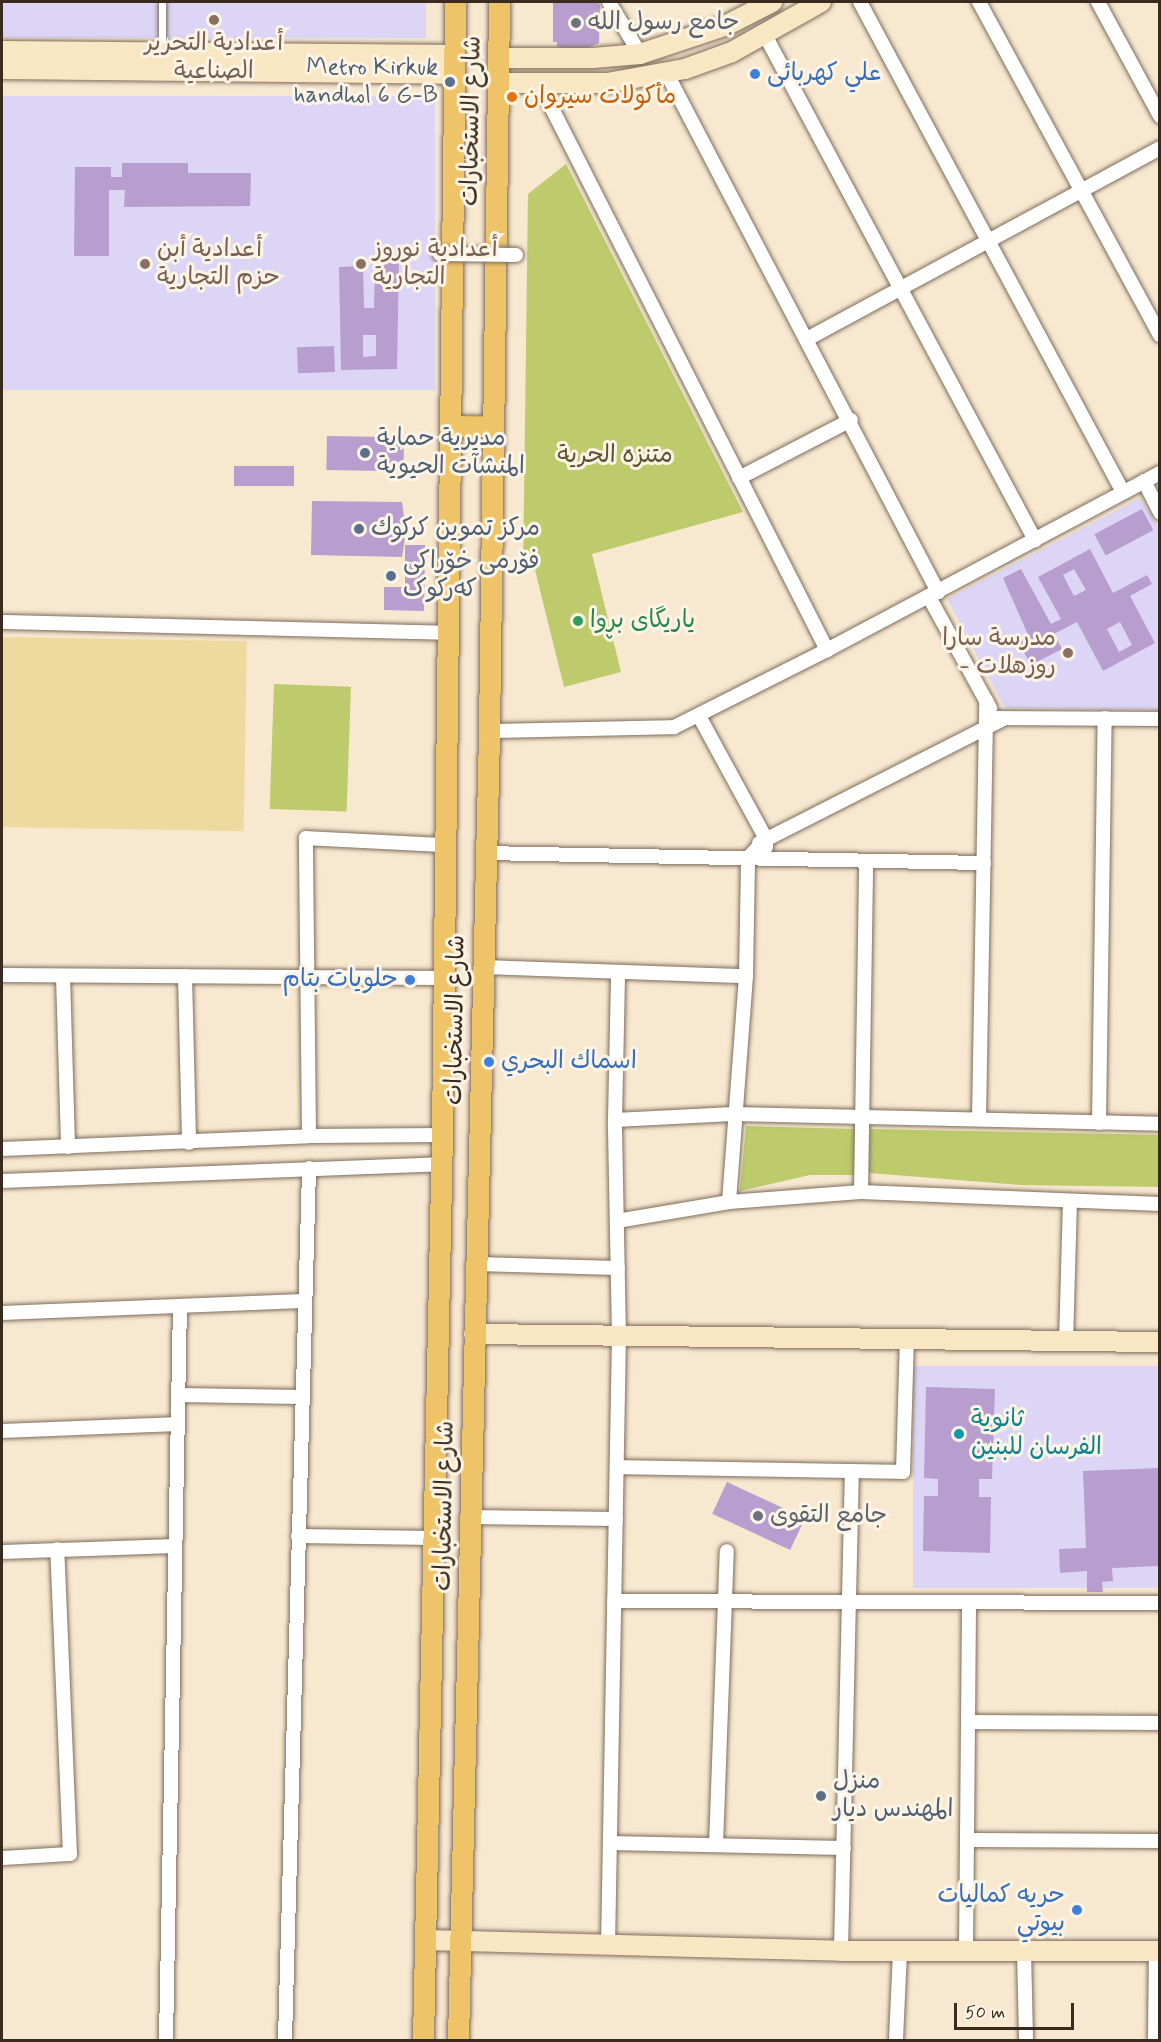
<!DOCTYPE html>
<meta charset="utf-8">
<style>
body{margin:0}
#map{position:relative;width:1161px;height:2042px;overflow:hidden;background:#f8e8d0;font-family:Mynerve,"Playpen Sans Arabic",sans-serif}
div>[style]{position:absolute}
.built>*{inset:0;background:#ddd5f6;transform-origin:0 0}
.green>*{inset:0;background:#bdcb6d;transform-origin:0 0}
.sand>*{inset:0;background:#eeda9e;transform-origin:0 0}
.building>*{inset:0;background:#b79ecf;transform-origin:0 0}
.roads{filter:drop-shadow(0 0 2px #7d6c5c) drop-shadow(0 0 2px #7d6c5c)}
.lane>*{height:7px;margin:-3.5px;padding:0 3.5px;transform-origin:3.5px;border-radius:3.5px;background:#fff}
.street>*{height:14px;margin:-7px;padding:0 7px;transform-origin:7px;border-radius:7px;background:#fff}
.secondary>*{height:20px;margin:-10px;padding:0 10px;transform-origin:10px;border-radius:10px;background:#f9e7c3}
.primary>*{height:21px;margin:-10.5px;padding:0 10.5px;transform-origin:10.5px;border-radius:10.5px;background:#efc469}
.bridges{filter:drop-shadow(0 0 2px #7d6c5c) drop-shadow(0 0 2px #7d6c5c)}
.street-bridge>*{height:14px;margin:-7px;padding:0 7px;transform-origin:7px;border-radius:7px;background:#fff}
.dots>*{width:16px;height:16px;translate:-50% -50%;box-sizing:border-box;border:3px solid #fcf5e5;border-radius:50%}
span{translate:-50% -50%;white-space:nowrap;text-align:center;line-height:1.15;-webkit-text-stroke:6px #fcf5e5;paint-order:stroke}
.worship-label{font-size:24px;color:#5b616d}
.left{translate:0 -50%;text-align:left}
.education-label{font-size:24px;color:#785e54}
.right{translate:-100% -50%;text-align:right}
.service-label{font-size:24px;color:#4e5e75}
.shop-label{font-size:24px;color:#366cbe}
.food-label{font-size:24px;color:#c56008}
.street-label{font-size:24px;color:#3b2a1e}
.park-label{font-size:24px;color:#5c5232}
.leisure-label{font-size:24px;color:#27864d}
.culture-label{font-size:24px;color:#0d838f}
.frame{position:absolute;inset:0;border:3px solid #3b2a1e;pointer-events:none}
.scale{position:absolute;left:954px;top:2003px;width:120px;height:27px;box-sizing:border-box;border:3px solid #3b2a1e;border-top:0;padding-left:8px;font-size:18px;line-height:21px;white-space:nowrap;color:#3b2a1e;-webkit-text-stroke:4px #fcf5e5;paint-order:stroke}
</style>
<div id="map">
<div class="built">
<i style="left:2px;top:2px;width:424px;height:36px"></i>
<i style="left:2px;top:96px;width:433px;height:294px"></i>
<i style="clip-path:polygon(1140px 498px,1159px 528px,1159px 710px,1005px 708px,947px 599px)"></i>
<i style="left:913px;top:1366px;width:246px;height:222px"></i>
</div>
<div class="green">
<i style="clip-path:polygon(566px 164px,743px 512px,592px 554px,621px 672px,564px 687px,535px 570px,523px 573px,528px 194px)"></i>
<i style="left:274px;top:684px;width:77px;height:125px;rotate:2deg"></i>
<i style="clip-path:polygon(746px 1126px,856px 1129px,855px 1175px,810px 1175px,740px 1191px)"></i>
<i style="clip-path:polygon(870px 1129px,1159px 1135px,1159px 1187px,1020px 1185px,869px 1173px)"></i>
</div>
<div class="sand">
<i style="left:2px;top:637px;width:245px;height:190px;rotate:1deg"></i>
</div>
<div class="building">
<i style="clip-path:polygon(553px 2px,597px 2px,600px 5px,599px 43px,583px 50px,557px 47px,557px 42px,553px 42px)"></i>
<i style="clip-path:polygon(122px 163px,188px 163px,188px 173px,251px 173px,250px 206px,124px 207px,125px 190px,109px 190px,109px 256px,74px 256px,75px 167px,111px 167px,111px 177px,122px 177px)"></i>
<i style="clip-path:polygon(evenodd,375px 260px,399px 260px,397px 369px,341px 370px,339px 267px,363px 266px,364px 308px,374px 308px,375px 260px,363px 335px,376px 335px,376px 356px,363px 357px,363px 335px)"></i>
<i style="left:334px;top:346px;width:26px;height:37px;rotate:88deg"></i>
<i style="left:327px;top:436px;width:77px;height:34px;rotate:1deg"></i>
<i style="left:234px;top:466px;width:60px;height:20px"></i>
<i style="clip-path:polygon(312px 501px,402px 502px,406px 531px,402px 557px,311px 555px)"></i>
<i style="left:1142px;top:509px;width:24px;height:54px;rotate:62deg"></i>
<i style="clip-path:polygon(405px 545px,425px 545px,424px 611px,384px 610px,384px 587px,405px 587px)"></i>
<i style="clip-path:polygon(evenodd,1090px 549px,1113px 593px,1147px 575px,1152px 584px,1130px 596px,1155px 643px,1103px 671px,1077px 622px,1054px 634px,1062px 649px,1031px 665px,1019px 643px,1029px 637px,1003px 578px,1021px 569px,1051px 624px,1061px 619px,1038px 577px,1090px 549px,1074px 569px,1086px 590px,1074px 596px,1063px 575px,1074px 569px,1090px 549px,1120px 622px,1132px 645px,1119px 652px,1107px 629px,1120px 622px)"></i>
<i style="clip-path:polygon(926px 1387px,995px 1389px,992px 1479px,979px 1479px,979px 1497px,991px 1497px,990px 1553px,923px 1551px,924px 1496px,938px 1496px,938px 1479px,924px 1478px)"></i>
<i style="clip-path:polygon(1160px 1468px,1160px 1566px,1112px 1568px,1113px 1581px,1102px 1582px,1103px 1592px,1087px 1592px,1087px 1571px,1060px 1573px,1059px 1549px,1086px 1548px,1083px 1471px)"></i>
<i style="left:727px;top:1482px;width:86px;height:35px;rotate:25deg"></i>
</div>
<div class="roads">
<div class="lane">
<i style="left:162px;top:2px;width:48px;rotate:90deg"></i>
</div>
<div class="street">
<i style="left:609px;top:2px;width:61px;rotate:59.2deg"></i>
<i style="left:860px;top:2px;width:556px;rotate:61.78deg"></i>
<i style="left:979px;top:2px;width:379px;rotate:61.5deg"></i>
<i style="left:1098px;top:2px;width:130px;rotate:61.5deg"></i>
<i style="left:765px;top:35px;width:573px;rotate:61.87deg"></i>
<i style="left:667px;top:74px;width:585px;rotate:62.38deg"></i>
<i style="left:540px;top:85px;width:634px;rotate:63.07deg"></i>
<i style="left:807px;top:339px;width:401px;rotate:-28.4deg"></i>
<i style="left:739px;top:478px;width:126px;rotate:-27.4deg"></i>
<i style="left:1144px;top:481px;width:36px;rotate:63deg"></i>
<i style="left:929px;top:597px;width:127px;rotate:61.2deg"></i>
<i style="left:2px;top:622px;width:446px;rotate:1.4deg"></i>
<i style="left:699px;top:716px;width:140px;rotate:61.4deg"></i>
<i style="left:766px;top:839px;width:8px;rotate:90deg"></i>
<i style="left:995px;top:718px;width:165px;rotate:0.3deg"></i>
<i style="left:489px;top:731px;width:185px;rotate:-1.2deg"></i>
<i style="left:674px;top:727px;width:171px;rotate:-26.7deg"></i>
<i style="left:827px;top:650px;width:377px;rotate:-28deg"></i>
<i style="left:759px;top:843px;width:274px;rotate:-26.9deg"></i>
<i style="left:484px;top:853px;width:500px;rotate:1.15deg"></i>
<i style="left:483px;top:967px;width:263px;rotate:2deg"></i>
<i style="left:2px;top:975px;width:441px;rotate:0.4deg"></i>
<i style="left:63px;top:976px;width:171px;rotate:88.3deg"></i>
<i style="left:185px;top:976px;width:167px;rotate:88.6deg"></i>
<i style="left:979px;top:1119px;width:418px;rotate:-89deg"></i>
<i style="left:615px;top:1120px;width:118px;rotate:-2.9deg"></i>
<i style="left:733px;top:1114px;width:427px;rotate:1.3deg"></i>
<i style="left:1099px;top:1123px;width:405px;rotate:-89.2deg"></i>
<i style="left:309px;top:1136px;width:298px;rotate:-90.6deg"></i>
<i style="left:306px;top:838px;width:139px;rotate:2.9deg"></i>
<i style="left:2px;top:1149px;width:307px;rotate:-2.4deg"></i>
<i style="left:309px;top:1136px;width:133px;rotate:-0.4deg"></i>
<i style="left:2px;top:1181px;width:439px;rotate:-2.2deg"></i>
<i style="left:861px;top:1192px;width:331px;rotate:-89.1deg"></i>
<i style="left:729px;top:1202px;width:227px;rotate:-85.7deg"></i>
<i style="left:746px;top:976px;width:118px;rotate:-89deg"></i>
<i style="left:748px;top:858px;width:26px;rotate:-47deg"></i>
<i style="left:617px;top:1221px;width:114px;rotate:-9.6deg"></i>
<i style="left:729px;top:1202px;width:132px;rotate:-4.3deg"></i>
<i style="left:861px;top:1192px;width:299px;rotate:2.3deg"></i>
<i style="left:476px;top:1264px;width:142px;rotate:1.6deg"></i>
<i style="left:2px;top:1313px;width:300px;rotate:-2.3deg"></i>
<i style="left:1066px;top:1343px;width:141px;rotate:-88.4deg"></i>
<i style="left:178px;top:1395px;width:124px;rotate:0.9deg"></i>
<i style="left:2px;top:1431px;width:176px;rotate:-2.3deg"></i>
<i style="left:617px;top:1467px;width:286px;rotate:1deg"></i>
<i style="left:903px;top:1472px;width:131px;rotate:-88.3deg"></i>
<i style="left:470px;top:1517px;width:146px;rotate:0.8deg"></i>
<i style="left:298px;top:1536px;width:135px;rotate:0.8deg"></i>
<i style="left:2px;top:1552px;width:173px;rotate:-2deg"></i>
<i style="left:614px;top:1601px;width:546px;rotate:0.21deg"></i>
<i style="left:969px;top:1722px;width:191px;rotate:0.3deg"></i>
<i style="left:969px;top:1840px;width:191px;rotate:0.3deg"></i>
<i style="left:610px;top:1843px;width:234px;rotate:1.2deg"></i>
<i style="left:716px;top:1845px;width:294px;rotate:-87.9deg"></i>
<i style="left:2px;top:1858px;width:68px;rotate:-3.4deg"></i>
<i style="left:70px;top:1854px;width:305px;rotate:-92.4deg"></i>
<i style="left:608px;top:1947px;width:610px;rotate:-88.97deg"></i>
<i style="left:619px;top:1337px;width:217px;rotate:-91.1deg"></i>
<i style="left:615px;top:1120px;width:148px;rotate:-88.8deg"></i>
<i style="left:1024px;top:1950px;width:90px;rotate:88.7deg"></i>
<i style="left:841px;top:1951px;width:480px;rotate:-88.7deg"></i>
<i style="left:966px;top:1951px;width:348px;rotate:-89.5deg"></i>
<i style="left:166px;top:2040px;width:733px;rotate:-88.91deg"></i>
<i style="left:285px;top:2040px;width:872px;rotate:-88.42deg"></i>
<i style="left:896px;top:2040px;width:88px;rotate:-87.4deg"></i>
<i style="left:1155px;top:2040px;width:90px;rotate:-89.4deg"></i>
</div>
<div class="secondary">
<i style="left:2px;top:51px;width:453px;rotate:0.5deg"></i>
<i style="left:499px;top:58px;width:94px"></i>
<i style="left:593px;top:58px;width:47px;rotate:-4.9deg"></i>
<i style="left:640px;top:54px;width:92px;rotate:-18.4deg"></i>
<i style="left:727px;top:25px;width:51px;rotate:-27.1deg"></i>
<i style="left:2px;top:69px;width:453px;rotate:0.6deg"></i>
<i style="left:499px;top:83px;width:108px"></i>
<i style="left:607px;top:83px;width:79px;rotate:-10.2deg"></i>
<i style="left:685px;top:69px;width:50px;rotate:-19.9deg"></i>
<i style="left:732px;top:52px;width:102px;rotate:-29.3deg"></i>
<i style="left:474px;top:1334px;width:686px;rotate:0.67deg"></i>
<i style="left:426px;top:1940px;width:415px;rotate:1.5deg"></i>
<i style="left:841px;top:1951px;width:319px"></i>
</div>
<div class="primary">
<i style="left:452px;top:426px;width:39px;rotate:1deg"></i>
<i style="left:423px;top:2040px;width:905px;rotate:-88.8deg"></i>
<i style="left:442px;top:1135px;width:1133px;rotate:-89.34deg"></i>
<i style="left:458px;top:2040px;width:1309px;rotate:-88.64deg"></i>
<i style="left:489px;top:731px;width:729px;rotate:-89.21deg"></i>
</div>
</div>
<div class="bridges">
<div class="street-bridge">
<i style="left:440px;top:254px;width:76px;rotate:0.8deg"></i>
</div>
</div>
<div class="dots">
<i style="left:214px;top:20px;background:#8d6e63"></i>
<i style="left:576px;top:23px;background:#6b7280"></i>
<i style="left:755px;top:74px;background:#3f7fe0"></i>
<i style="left:450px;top:82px;background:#5c6f8a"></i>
<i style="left:512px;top:97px;background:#e8710a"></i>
<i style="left:145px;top:264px;background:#8d6e63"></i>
<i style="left:361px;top:264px;background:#8d6e63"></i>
<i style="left:365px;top:453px;background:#5c6f8a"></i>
<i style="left:359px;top:529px;background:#5c6f8a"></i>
<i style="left:391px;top:576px;background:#5c6f8a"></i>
<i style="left:578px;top:621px;background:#2e9e5b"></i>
<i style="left:1068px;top:653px;background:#8d6e63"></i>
<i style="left:410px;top:980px;background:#3f7fe0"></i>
<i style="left:489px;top:1062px;background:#3f7fe0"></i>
<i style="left:959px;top:1434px;background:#0f9aa8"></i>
<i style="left:758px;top:1516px;background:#6b7280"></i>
<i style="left:821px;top:1796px;background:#5c6f8a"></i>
<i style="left:1077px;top:1910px;background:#3f7fe0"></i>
</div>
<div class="worship-label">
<span class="left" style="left:588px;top:23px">جامع رسول الله</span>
<span class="left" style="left:770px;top:1516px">جامع التقوى</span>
</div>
<div class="education-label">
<span style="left:214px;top:58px">أعدادية التحرير<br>الصناعية</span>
<span class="left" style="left:157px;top:264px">أعدادية أبن<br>حزم التجارية</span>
<span class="left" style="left:373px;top:264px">أعدادية نوروز<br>التجارية</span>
<span class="right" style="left:1056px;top:653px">مدرسة سارا<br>- روزهلات</span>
</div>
<div class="service-label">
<span class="right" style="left:438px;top:82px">Metro Kirkuk<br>handhol 6 G-B</span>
<span class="left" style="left:377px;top:453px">مديرية حماية<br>المنشآت الحيوية</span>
<span class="left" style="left:371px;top:529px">مركز تموين كركوك</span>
<span class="left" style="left:403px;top:576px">فۆرمی خۆراکی<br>کەرکوک</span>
<span class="left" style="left:833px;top:1796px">منزل<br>المهندس ديار</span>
</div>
<div class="shop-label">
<span class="left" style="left:767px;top:74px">علي كهربائى</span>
<span class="right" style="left:398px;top:980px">حلويات بتام</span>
<span class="left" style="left:501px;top:1062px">اسماك البحري</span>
<span class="right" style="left:1065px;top:1910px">حريه كماليات<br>بيوتي</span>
</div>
<div class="food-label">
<span class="left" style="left:524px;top:97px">مأكولات سيروان</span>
</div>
<div class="street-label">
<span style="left:472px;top:121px;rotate:-89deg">شارع الاستخبارات</span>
<span style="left:456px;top:1020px;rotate:-89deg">شارع الاستخبارات</span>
<span style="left:445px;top:1506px;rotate:-89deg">شارع الاستخبارات</span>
</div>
<div class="park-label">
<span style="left:615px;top:456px">متنزه الحرية</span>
</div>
<div class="leisure-label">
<span class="left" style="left:590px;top:621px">یاریگای بڕوا</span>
</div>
<div class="culture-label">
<span class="left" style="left:971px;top:1434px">ثانوية<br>الفرسان للبنين</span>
</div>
<div class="frame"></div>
<div class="scale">50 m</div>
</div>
